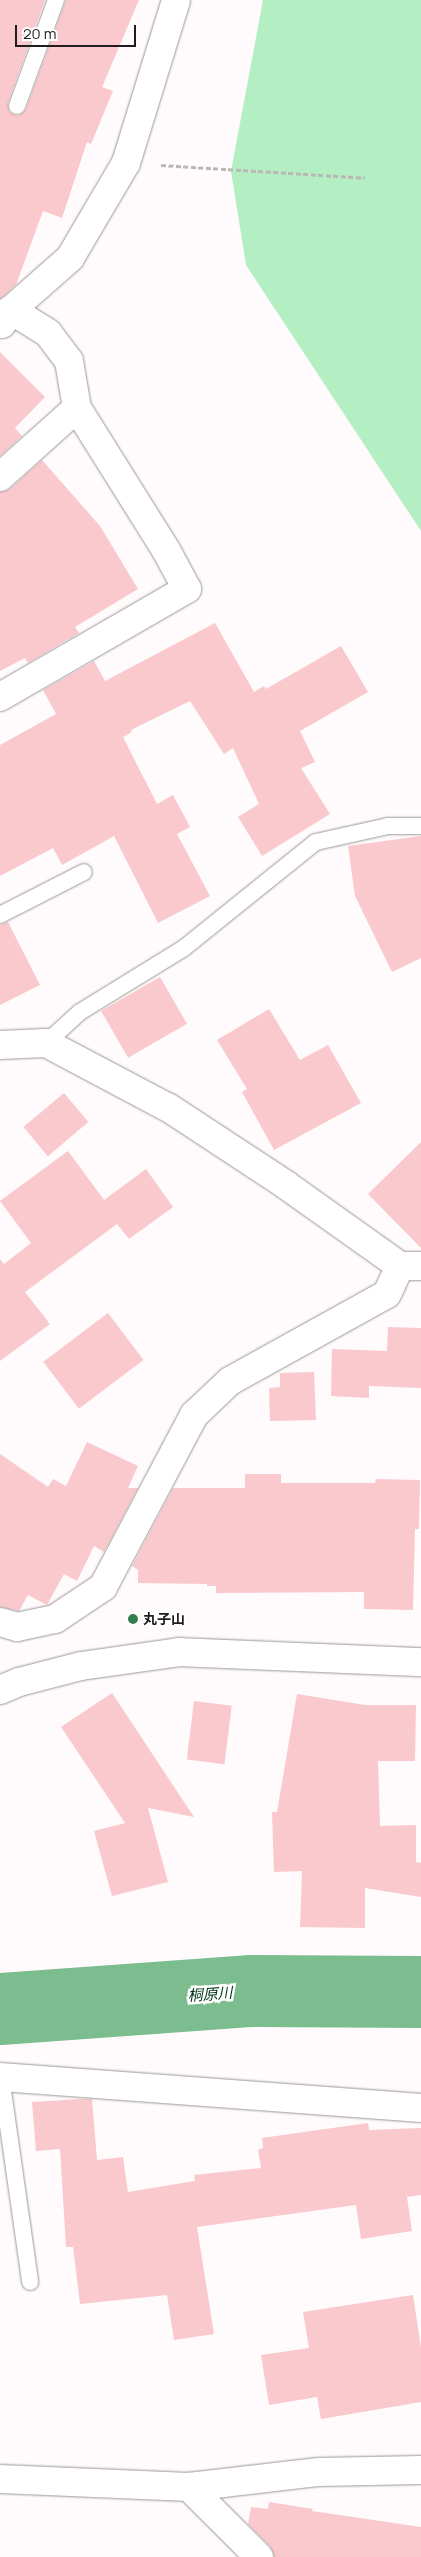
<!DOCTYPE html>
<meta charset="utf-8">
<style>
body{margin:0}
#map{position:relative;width:421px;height:2557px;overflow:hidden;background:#fffafb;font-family:Manrope,"Noto Sans JP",sans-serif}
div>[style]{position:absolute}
.green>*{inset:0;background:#b3efc3}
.river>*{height:72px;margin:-36px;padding:0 36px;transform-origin:36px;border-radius:36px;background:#7bbd8f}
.building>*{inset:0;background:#fac9cd;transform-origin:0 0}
.path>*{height:3px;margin-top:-1.5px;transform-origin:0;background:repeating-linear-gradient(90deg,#bbb7b7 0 5px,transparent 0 7.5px)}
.roads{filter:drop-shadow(0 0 1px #9b9797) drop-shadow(0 0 1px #9b9797)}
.service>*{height:16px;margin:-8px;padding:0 8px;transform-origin:8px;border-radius:8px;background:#fff}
.minor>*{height:28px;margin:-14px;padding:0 14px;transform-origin:14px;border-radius:14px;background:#fff}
.tertiary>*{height:28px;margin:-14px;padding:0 14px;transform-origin:14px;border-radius:14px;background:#fff}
.dots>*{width:14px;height:14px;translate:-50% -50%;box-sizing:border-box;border:2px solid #fff;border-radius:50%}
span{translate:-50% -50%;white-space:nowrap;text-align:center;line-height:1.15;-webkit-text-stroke:5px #fff;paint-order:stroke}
.poi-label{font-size:14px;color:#1e1c1c;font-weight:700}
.left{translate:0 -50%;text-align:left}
.water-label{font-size:15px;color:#003417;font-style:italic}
.scale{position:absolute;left:15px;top:25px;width:121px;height:22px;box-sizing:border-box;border:2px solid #1e1c1c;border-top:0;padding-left:6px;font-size:15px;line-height:18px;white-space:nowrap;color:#1e1c1c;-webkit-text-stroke:4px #fff;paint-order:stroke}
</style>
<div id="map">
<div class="green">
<i style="clip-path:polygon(263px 0,421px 0,421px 531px,246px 265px,231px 171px)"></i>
</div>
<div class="river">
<i style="left:0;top:2009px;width:253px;rotate:-4.1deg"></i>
<i style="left:252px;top:1991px;width:169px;rotate:0.3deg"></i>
</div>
<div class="building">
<i style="clip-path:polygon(0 0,45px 0,8px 103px,9px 112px,18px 116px,26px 109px,66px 0,139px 0,102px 87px,113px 91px,91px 144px,87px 142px,62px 218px,43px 211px,16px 285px,0 299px)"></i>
<i style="clip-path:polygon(0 352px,45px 397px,15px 428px,22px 436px,0 456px)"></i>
<i style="clip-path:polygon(42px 460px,100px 526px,138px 589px,75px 627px,79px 633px,28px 663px,25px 658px,0 671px,0 492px,10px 489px)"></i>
<i style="clip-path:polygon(215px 623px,254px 692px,264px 686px,266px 689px,341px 646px,368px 692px,300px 731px,315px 762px,301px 768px,330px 814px,262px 856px,238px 817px,259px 804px,233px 748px,224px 754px,190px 701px,131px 730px,132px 732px,123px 737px,157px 804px,173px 795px,190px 827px,177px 834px,210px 896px,158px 923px,114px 836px,62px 865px,53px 848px,0 876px,0 745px,56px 714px,43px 690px,94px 661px,105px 681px)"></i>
<i style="clip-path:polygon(421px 836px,421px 958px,392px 972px,355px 896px,348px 846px)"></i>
<i style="clip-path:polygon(8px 922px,40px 985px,0 1005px,0 925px)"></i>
<i style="left:160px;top:977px;width:54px;height:68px;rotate:60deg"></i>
<i style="clip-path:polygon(269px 1009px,300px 1060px,328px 1045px,361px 1103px,274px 1150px,242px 1092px,247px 1089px,217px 1040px)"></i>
<i style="left:64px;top:1093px;width:38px;height:53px;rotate:50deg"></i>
<i style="clip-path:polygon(421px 1142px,421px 1248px,368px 1194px)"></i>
<i style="clip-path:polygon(68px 1151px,104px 1200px,146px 1169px,173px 1207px,129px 1239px,117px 1224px,25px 1292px,50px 1324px,0 1361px,0 1259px,4px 1264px,31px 1243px,0 1201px)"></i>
<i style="left:108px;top:1313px;width:59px;height:81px;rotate:53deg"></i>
<i style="clip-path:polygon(388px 1327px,421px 1328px,421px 1388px,369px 1386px,369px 1398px,331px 1396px,332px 1349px,387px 1351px)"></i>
<i style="clip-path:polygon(314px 1372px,316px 1420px,270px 1421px,269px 1388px,280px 1387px,280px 1373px)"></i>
<i style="clip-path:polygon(87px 1442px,138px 1466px,128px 1488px,138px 1488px,104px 1552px,94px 1546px,77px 1581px,64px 1574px,47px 1605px,28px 1595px,19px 1611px,0 1607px,0 1454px,48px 1487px,53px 1479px,66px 1486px)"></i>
<i style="clip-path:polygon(245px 1474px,281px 1474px,281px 1483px,375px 1483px,376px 1479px,420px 1480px,419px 1529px,415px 1529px,413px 1610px,364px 1609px,364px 1592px,216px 1593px,216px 1586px,207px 1586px,207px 1584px,138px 1583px,138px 1570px,132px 1566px,173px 1488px,245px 1488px)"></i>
<i style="clip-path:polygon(112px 1693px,194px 1817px,148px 1808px,168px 1882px,112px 1896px,94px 1831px,125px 1823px,61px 1727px)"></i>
<i style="clip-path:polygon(297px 1694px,365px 1705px,416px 1705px,415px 1761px,378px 1761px,380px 1826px,416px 1825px,416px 1862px,421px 1863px,421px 1897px,365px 1888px,365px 1928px,300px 1927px,302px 1871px,274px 1872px,272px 1812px,277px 1812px)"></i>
<i style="left:194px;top:1701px;width:38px;height:59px;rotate:7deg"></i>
<i style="clip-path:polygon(81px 2099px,92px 2099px,97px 2160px,123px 2157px,128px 2192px,195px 2181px,194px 2175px,261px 2168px,258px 2150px,263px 2148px,262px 2138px,368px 2123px,369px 2130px,421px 2128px,421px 2195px,407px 2197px,412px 2231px,361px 2239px,356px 2205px,197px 2227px,214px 2334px,174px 2340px,167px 2295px,80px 2304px,73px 2247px,66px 2247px,60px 2149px,36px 2151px,32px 2102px)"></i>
<i style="clip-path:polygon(413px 2295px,421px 2348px,421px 2402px,321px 2419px,317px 2397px,269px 2405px,261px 2355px,309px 2348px,303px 2312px)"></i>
<i style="clip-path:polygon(269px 2502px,313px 2509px,312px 2511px,421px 2527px,421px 2557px,274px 2557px,270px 2546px,248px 2524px,251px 2507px,268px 2509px)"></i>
</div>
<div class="path">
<i style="left:161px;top:165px;width:204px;rotate:3.6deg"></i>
</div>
<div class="roads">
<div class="service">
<i style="left:17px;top:106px;width:113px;rotate:-69.8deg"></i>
<i style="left:0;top:915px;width:94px;rotate:-27.1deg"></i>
<i style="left:46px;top:1043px;width:46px;rotate:-42.4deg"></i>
<i style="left:80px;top:1012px;width:122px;rotate:-31.6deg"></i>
<i style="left:184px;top:948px;width:169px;rotate:-38.8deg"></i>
<i style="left:316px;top:842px;width:74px;rotate:-12.5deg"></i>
<i style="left:388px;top:826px;width:33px"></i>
<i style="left:1px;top:2077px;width:207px;rotate:81.9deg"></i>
</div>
<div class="minor">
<i style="left:2px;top:324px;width:17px;rotate:-57deg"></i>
<i style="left:11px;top:310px;width:79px;rotate:-41.4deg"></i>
<i style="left:70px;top:258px;width:110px;rotate:-59.5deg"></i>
<i style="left:126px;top:163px;width:170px;rotate:-72.9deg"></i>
<i style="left:0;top:477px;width:103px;rotate:-41.9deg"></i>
<i style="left:0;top:697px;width:216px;rotate:-30deg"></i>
<i style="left:187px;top:589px;width:44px;rotate:-118.3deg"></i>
<i style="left:166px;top:550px;width:168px;rotate:-122.1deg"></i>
<i style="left:77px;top:408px;width:48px;rotate:-99.7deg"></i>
<i style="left:69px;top:361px;width:35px;rotate:-127deg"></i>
<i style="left:48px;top:333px;width:44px;rotate:-148.1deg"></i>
<i style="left:0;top:1045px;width:46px;rotate:-2.5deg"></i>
<i style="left:46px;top:1043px;width:139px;rotate:27.9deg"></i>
<i style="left:169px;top:1108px;width:140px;rotate:33.3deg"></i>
<i style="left:286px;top:1185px;width:140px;rotate:35.4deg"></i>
<i style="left:400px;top:1266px;width:21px"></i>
<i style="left:0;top:1622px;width:18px;rotate:16deg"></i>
<i style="left:17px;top:1627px;width:39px;rotate:-12deg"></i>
<i style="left:55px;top:1619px;width:58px;rotate:-33.7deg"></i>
<i style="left:103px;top:1587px;width:195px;rotate:-62.1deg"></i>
<i style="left:194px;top:1415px;width:50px;rotate:-43.4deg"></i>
<i style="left:230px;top:1381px;width:179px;rotate:-29deg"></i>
<i style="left:387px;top:1294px;width:31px;rotate:-65deg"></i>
<i style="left:0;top:2077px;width:422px;rotate:4.2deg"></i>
<i style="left:0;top:2479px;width:189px;rotate:2.4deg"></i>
<i style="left:189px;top:2487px;width:131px;rotate:-6.6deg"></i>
<i style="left:319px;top:2472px;width:102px;rotate:-1.1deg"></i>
<i style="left:189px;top:2487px;width:99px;rotate:45deg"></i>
</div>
<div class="tertiary">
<i style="left:0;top:1690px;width:21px;rotate:-23deg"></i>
<i style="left:19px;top:1682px;width:64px;rotate:-14.5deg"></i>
<i style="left:81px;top:1666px;width:99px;rotate:-8.1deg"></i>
<i style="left:179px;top:1652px;width:242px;rotate:2.4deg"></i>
</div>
</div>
<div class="dots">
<i style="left:133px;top:1619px;background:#33804f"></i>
</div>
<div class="poi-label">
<span class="left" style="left:143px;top:1619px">丸子山</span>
</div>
<div class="water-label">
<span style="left:210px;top:1994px;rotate:-4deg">桐原川</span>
</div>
<div class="scale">20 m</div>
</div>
